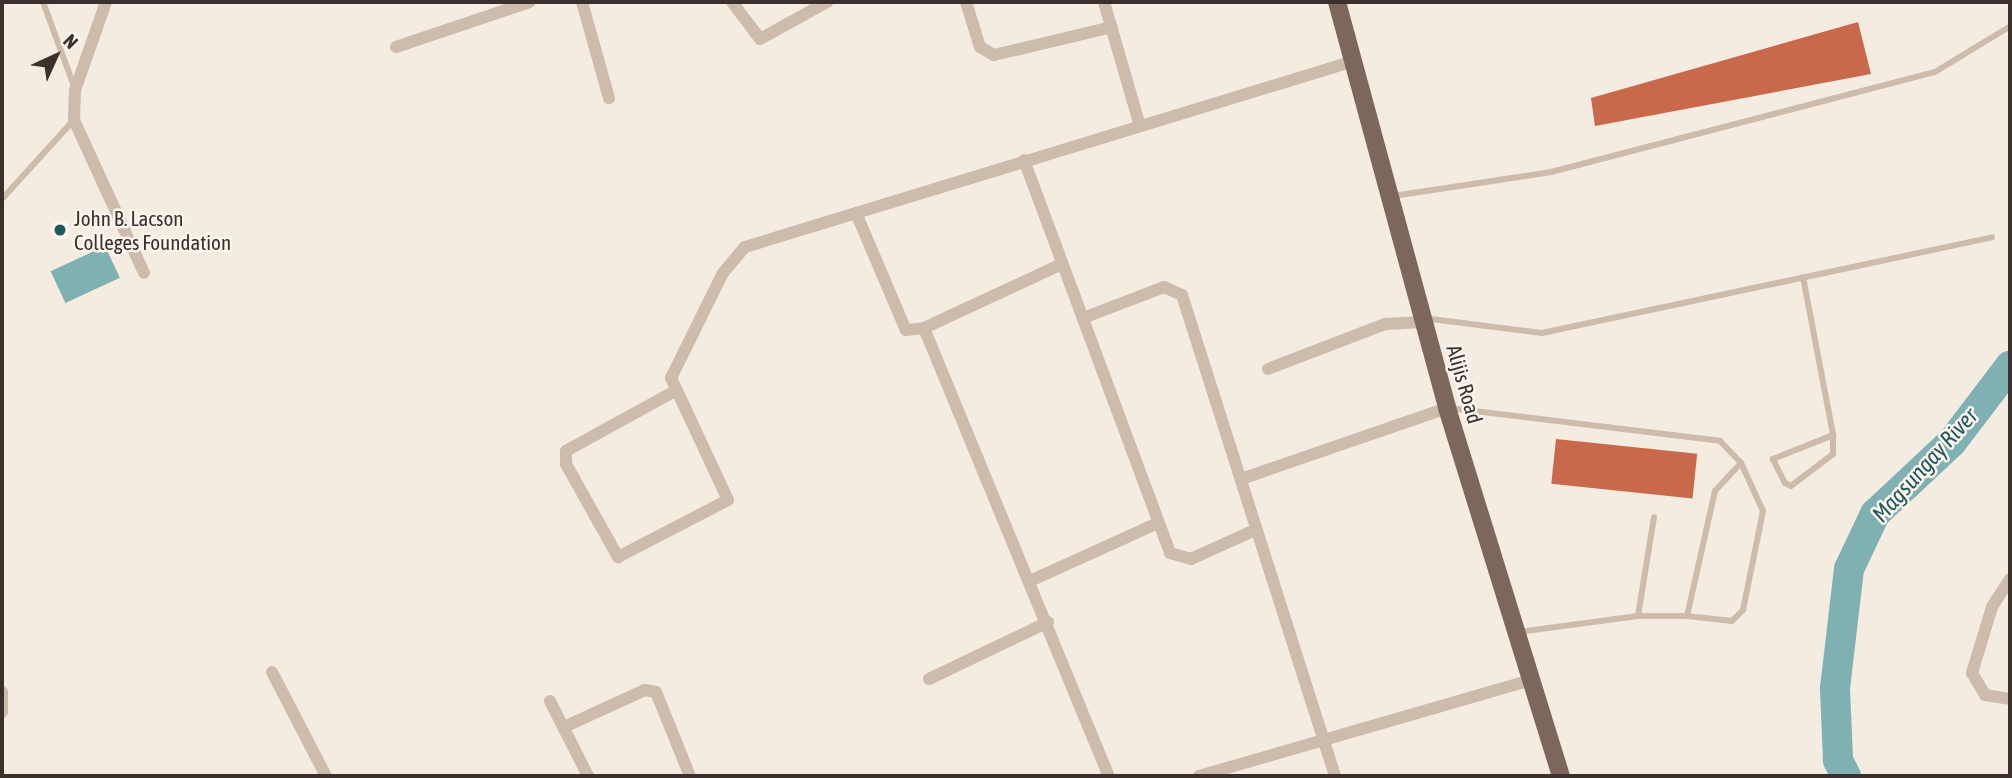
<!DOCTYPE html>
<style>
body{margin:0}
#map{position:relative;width:2012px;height:778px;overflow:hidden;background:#f4ebe1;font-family:"Asap Condensed",sans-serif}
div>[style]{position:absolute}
.water>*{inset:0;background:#7fb0b2;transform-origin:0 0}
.river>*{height:30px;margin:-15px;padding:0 15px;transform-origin:15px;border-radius:15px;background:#7fb0b2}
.building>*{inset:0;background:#c8694b;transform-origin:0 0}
.lane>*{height:6px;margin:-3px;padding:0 3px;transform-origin:3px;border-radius:3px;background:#cdbbac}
.street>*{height:12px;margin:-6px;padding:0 6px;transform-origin:6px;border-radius:6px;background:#cdbbac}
.primary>*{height:18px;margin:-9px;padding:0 9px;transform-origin:9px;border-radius:9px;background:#7d675c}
.dots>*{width:19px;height:19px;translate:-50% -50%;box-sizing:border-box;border:4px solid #fbf5ee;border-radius:50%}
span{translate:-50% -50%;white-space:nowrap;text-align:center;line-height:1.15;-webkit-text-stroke:5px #fbf5ee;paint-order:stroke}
.poi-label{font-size:21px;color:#3b302b}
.left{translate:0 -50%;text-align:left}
.street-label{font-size:21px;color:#3b302b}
.water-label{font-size:23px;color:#1f5a5e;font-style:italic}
.frame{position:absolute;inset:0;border:4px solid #3b302b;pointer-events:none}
.north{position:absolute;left:21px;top:21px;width:70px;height:70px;-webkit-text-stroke:5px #fbf5ee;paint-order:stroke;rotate:45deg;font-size:19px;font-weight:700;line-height:28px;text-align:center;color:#3b302b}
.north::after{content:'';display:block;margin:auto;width:24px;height:32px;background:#3b302b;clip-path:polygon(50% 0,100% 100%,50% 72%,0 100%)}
</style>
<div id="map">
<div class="water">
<i style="left:105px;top:246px;width:35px;height:60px;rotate:65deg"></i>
</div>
<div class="river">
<i style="left:1846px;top:776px;width:18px;rotate:-117deg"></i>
<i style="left:1838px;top:760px;width:72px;rotate:-92.4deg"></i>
<i style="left:1835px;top:688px;width:120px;rotate:-83.3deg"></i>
<i style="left:1849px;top:569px;width:61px;rotate:-64.7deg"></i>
<i style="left:1875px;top:514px;width:105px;rotate:-43.1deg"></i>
<i style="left:1952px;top:442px;width:96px;rotate:-52.7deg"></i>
</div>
<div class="building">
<i style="clip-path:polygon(1858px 22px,1871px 74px,1595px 126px,1591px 98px)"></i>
<i style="left:1556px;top:439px;width:142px;height:45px;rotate:6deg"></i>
</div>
<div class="lane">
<i style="left:43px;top:2px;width:93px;rotate:69.8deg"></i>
<i style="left:1393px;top:196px;width:160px;rotate:-8.6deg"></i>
<i style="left:1551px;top:172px;width:397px;rotate:-14.6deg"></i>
<i style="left:1935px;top:72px;width:87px;rotate:-31.3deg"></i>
<i style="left:2px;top:199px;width:107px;rotate:-47.7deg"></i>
<i style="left:1803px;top:277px;width:161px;rotate:79.2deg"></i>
<i style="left:1833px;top:435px;width:19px;rotate:90deg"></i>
<i style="left:1833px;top:454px;width:53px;rotate:142.7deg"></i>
<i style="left:1791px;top:486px;width:7px;rotate:-153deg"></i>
<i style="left:1785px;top:483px;width:27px;rotate:-117deg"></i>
<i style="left:1773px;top:459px;width:65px;rotate:-21.8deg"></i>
<i style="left:1423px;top:318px;width:120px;rotate:7.2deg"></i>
<i style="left:1542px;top:333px;width:460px;rotate:-12deg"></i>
<i style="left:1449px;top:408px;width:273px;rotate:6.9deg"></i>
<i style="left:1720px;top:441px;width:30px;rotate:46deg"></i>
<i style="left:1741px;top:463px;width:38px;rotate:133deg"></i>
<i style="left:1715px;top:491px;width:128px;rotate:102.6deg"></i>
<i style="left:1687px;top:616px;width:45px;rotate:6.3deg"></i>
<i style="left:1732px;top:621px;width:16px;rotate:-45deg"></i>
<i style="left:1743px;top:610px;width:101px;rotate:-78.6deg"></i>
<i style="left:1763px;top:511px;width:53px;rotate:-114.6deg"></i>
<i style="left:1638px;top:616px;width:100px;rotate:-80.8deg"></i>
<i style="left:1519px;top:632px;width:120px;rotate:-7.7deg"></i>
<i style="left:1638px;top:616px;width:49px"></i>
</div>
<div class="street">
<i style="left:106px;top:2px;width:93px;rotate:109.4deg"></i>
<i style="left:75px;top:90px;width:30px;rotate:92deg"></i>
<i style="left:74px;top:120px;width:168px;rotate:65.4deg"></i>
<i style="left:582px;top:2px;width:100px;rotate:74.3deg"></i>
<i style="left:732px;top:2px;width:46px;rotate:52.9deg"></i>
<i style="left:760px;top:39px;width:77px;rotate:-28.9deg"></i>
<i style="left:966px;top:2px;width:47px;rotate:72.7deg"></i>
<i style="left:980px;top:47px;width:16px;rotate:30deg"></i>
<i style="left:994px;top:55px;width:121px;rotate:-13.3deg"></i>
<i style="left:1104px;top:2px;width:129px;rotate:73.8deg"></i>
<i style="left:396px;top:47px;width:141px;rotate:-18.6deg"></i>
<i style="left:1024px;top:160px;width:419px;rotate:69.6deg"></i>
<i style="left:1170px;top:553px;width:22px;rotate:16deg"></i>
<i style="left:1191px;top:559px;width:72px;rotate:-24.4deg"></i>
<i style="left:856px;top:213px;width:127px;rotate:66.9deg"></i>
<i style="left:906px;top:330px;width:18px;rotate:-6deg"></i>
<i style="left:924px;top:328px;width:152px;rotate:-24.9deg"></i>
<i style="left:1083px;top:318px;width:87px;rotate:-20.9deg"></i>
<i style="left:1164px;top:287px;width:20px;rotate:24deg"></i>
<i style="left:1182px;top:295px;width:505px;rotate:72.35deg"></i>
<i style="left:924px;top:328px;width:485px;rotate:67.6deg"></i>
<i style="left:1268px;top:369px;width:125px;rotate:-21deg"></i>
<i style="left:1385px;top:324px;width:38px;rotate:-3deg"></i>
<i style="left:675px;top:391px;width:124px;rotate:151.2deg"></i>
<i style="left:566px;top:451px;width:13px;rotate:90deg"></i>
<i style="left:566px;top:464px;width:107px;rotate:60.8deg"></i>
<i style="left:618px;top:557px;width:124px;rotate:-27.4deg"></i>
<i style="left:728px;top:500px;width:135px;rotate:-115deg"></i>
<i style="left:671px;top:378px;width:117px;rotate:-63.7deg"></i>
<i style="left:723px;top:273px;width:34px;rotate:-50deg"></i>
<i style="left:745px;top:247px;width:634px;rotate:-16.98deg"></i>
<i style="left:1241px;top:479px;width:218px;rotate:-19deg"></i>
<i style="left:2010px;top:579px;width:33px;rotate:123deg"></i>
<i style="left:1992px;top:607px;width:69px;rotate:106.9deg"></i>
<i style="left:1972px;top:673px;width:26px;rotate:59deg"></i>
<i style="left:1985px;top:695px;width:25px;rotate:9deg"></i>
<i style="left:1030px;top:581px;width:141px;rotate:-24.4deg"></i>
<i style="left:272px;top:672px;width:117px;rotate:62.6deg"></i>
<i style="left:929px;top:679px;width:132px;rotate:-25.6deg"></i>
<i style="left:2px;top:692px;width:20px;rotate:90deg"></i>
<i style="left:550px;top:701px;width:84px;rotate:63.1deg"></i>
<i style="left:564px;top:727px;width:89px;rotate:-24.6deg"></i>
<i style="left:645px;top:690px;width:11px;rotate:10deg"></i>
<i style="left:656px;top:692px;width:91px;rotate:68deg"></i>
<i style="left:1199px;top:776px;width:347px;rotate:-16.1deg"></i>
</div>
<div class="primary">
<i style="left:1337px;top:2px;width:421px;rotate:74.8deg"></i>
<i style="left:1447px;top:408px;width:385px;rotate:72.8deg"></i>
</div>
<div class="dots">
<i style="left:60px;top:230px;background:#1f5a5e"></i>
</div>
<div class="poi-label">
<span class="left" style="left:74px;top:230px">John B. Lacson<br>Colleges Foundation</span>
</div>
<div class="street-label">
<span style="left:1465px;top:384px;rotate:74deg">Alijis Road</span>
</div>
<div class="water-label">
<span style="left:1925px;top:465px;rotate:-48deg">Magsungay River</span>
</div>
<div class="frame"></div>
<div class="north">N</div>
</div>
